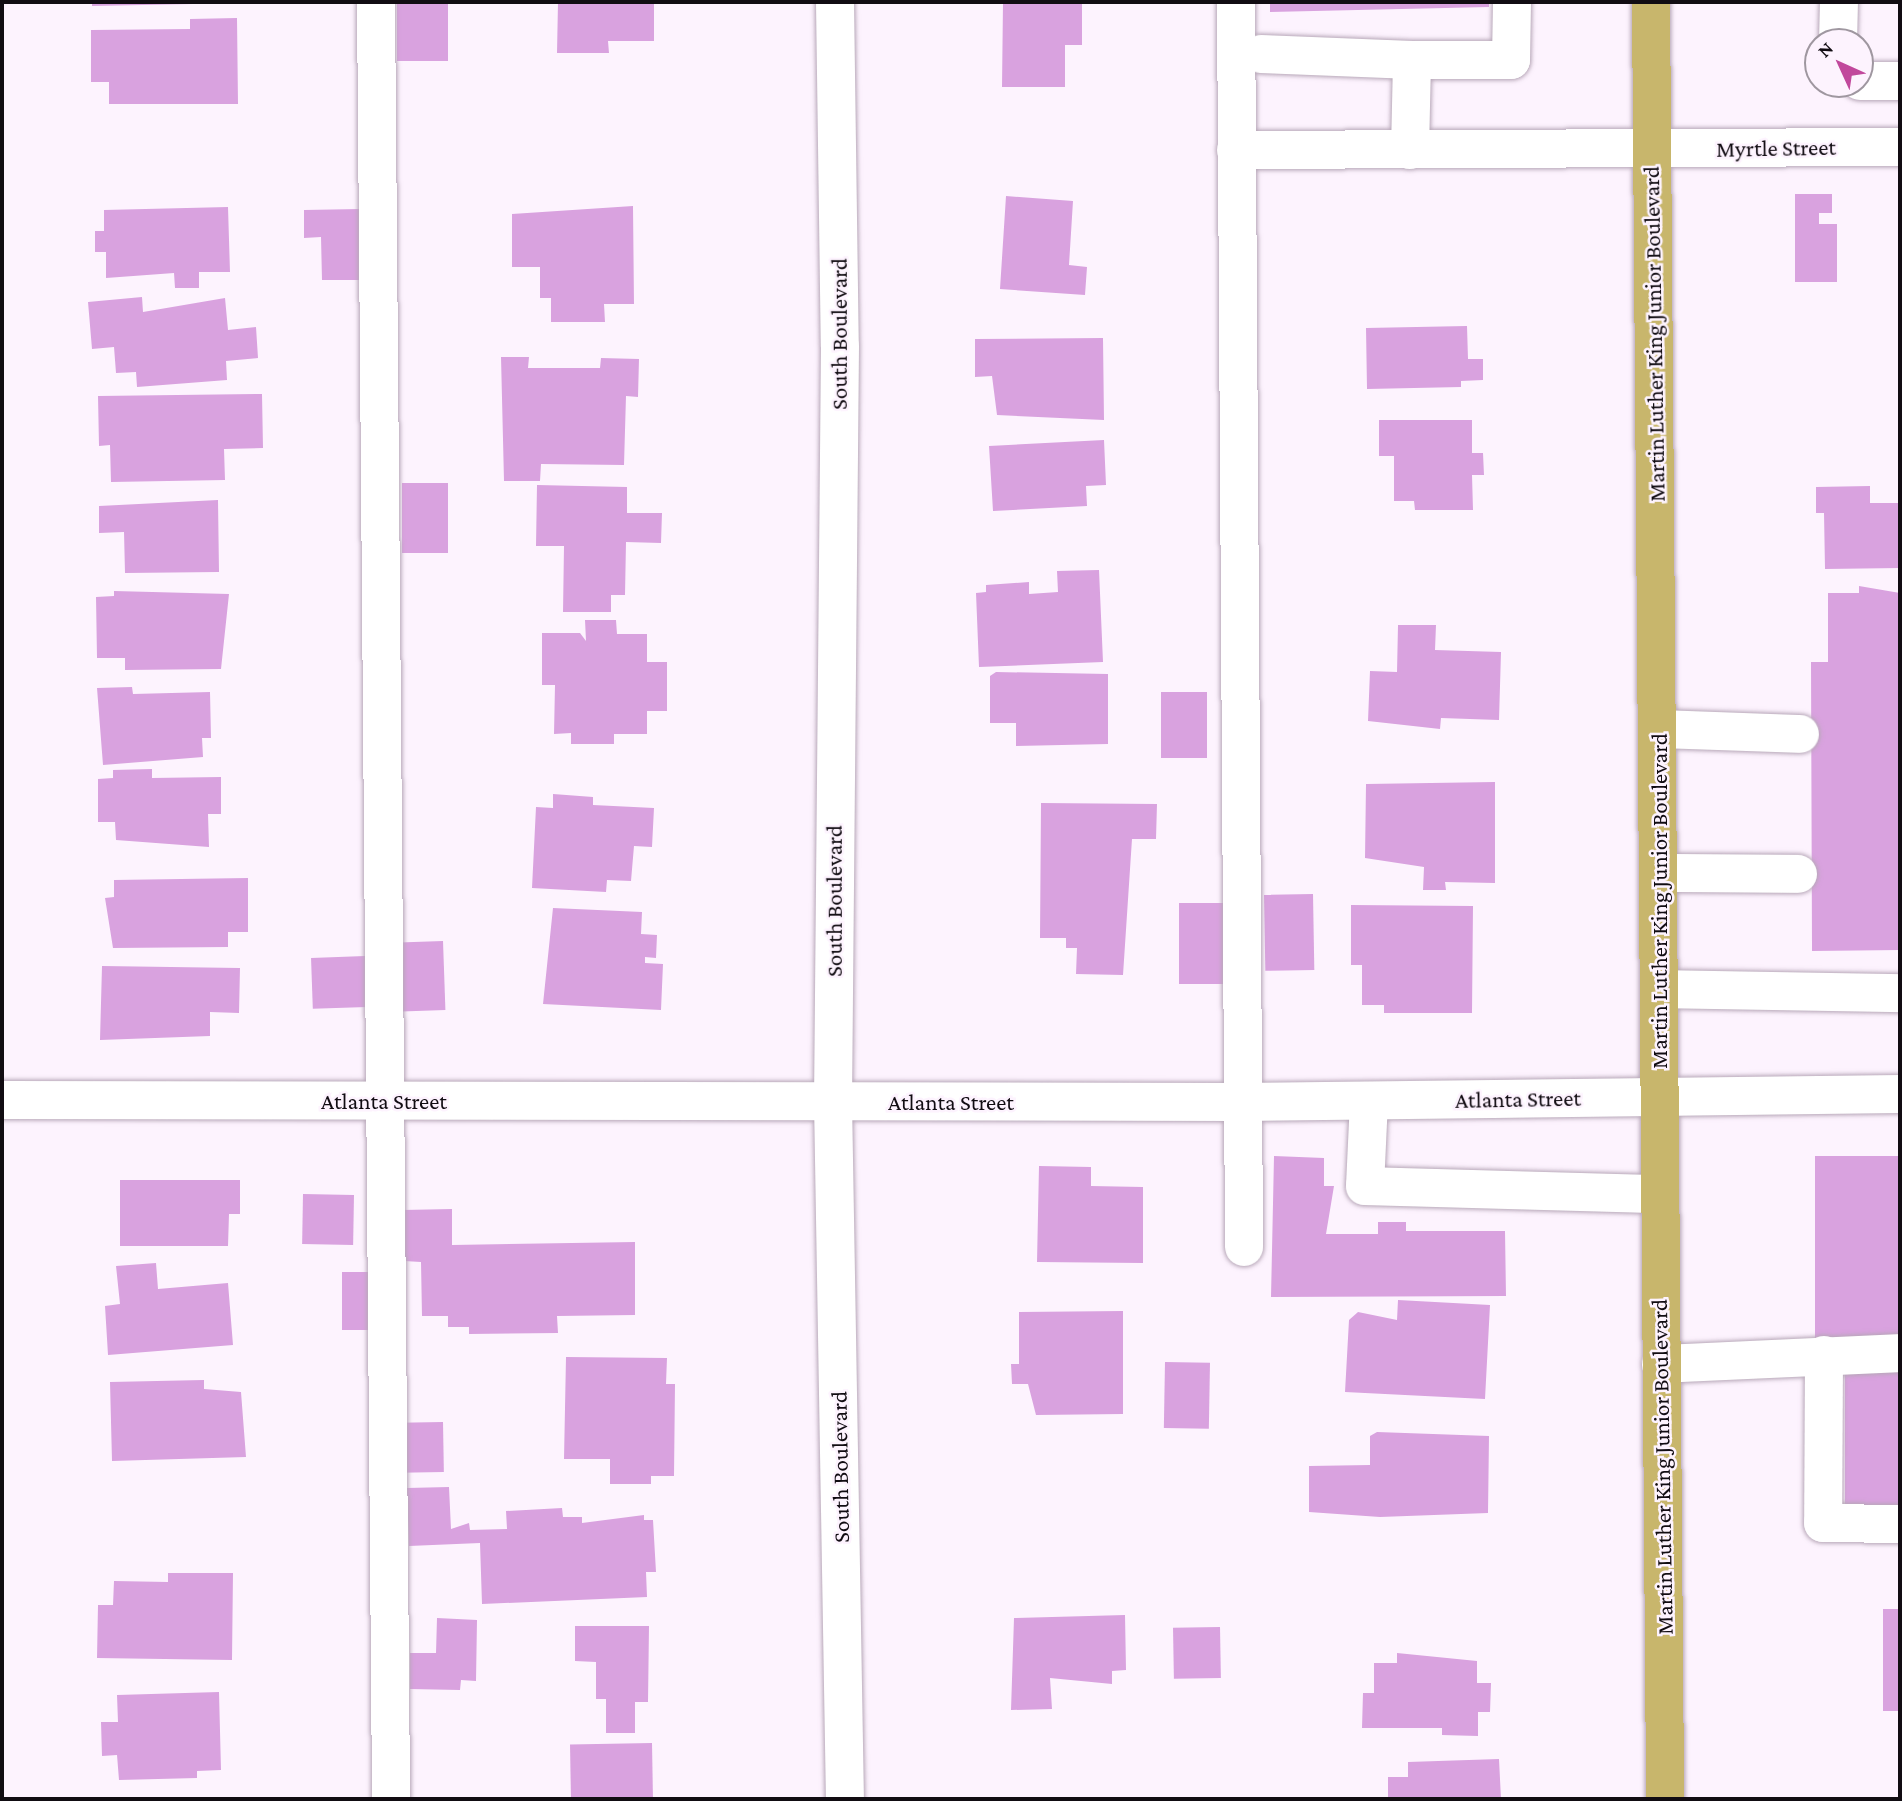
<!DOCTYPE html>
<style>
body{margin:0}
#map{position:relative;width:1902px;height:1801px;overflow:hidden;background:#fdf3fe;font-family:"Crimson Pro",serif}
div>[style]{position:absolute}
.building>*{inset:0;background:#d9a2df;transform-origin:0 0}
.roads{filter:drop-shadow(0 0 2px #b8a8b9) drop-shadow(0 0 2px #b8a8b9)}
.minor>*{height:38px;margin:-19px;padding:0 19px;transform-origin:19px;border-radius:19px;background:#fff}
.major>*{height:38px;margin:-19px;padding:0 19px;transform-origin:19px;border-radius:19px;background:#c8b66c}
span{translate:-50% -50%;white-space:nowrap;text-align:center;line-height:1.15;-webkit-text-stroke:5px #fdf3fe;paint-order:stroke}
.street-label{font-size:23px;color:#110c12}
.frame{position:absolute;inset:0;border:4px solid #110c12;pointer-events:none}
.north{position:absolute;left:1804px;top:28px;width:70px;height:70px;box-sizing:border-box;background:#fdf3fe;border:2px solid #9f97a0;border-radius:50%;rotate:315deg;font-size:19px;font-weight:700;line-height:28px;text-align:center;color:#110c12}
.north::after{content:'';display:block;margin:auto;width:24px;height:32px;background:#c1489c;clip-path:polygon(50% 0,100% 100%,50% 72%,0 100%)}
</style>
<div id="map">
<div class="building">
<i style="clip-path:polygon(92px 2px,193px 2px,193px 4px,92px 6px)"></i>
<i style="left:397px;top:2px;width:51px;height:59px"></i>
<i style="clip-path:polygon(558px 2px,654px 2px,654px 41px,608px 41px,609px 53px,557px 53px)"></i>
<i style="clip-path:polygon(1003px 2px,1082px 2px,1082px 45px,1065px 45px,1065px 87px,1002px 87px)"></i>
<i style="clip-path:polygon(1270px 2px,1489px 2px,1489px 7px,1270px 12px)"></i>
<i style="clip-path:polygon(237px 18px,238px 104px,109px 104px,109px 82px,91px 82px,91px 30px,190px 29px,190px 19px)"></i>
<i style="clip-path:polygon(1795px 194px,1832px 194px,1832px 213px,1819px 213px,1819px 224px,1837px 224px,1837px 282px,1795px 282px)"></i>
<i style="clip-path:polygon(1006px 196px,1073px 201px,1069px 265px,1087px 267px,1085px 295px,1000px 289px)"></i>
<i style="clip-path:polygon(633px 206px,634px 304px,604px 304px,605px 322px,551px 322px,551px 298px,540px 298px,540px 267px,512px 267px,512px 214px)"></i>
<i style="clip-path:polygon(228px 207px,230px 272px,199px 272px,199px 288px,175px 288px,174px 273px,106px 278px,106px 252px,95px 252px,95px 231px,104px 231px,104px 210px)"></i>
<i style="clip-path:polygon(360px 209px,362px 280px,322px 280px,321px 237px,304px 238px,304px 210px)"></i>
<i style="clip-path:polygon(142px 297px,143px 312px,225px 298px,228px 330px,256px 327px,258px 358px,226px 361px,227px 380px,137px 387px,136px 372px,116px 373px,114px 347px,92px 349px,88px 302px)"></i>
<i style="clip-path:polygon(1467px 326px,1468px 359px,1483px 359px,1483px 380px,1461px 381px,1461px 387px,1367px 389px,1366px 328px)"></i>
<i style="clip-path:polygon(1103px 338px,1104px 420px,997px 415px,992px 376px,975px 377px,975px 339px)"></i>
<i style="clip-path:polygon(501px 357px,529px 357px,528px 368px,600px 368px,601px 358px,639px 359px,638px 397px,626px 396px,624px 465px,541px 464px,540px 481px,504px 481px)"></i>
<i style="clip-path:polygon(262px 394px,263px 448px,224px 449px,225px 480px,111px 482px,110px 445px,99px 446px,98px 396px)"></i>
<i style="clip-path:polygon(1379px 420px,1472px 420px,1472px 453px,1483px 453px,1484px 475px,1472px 475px,1473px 510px,1415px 510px,1414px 501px,1394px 501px,1394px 456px,1379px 456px)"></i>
<i style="clip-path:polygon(1104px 440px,1106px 485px,1086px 486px,1087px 506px,993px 511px,989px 446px)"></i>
<i style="left:402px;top:483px;width:46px;height:70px"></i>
<i style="clip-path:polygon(537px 485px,627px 487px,627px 513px,662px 513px,661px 543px,626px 542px,625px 595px,611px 595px,611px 612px,563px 612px,564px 546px,536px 546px)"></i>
<i style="clip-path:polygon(1870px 486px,1870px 503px,1900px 503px,1900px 568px,1825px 569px,1824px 513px,1816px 513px,1816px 487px)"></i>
<i style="clip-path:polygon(218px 500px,219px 572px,125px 573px,124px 532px,99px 533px,99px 506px)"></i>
<i style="clip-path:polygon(1099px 570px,1103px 662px,979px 667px,976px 593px,986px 592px,986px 585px,1029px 582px,1029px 594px,1058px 592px,1057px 571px)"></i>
<i style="clip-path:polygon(1859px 586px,1900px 593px,1900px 950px,1812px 951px,1811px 662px,1828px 662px,1828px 593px,1859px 593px)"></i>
<i style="clip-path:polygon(114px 591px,229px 594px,221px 669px,125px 670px,125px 658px,97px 658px,96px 597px,114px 596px)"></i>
<i style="clip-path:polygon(585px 620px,616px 620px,617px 634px,647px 634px,647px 662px,667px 662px,667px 711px,647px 711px,647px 734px,614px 734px,614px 744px,571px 744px,571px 733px,554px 734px,555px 685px,542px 685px,542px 633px,580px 633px,586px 641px)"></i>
<i style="clip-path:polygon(1398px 625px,1436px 625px,1435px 650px,1501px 652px,1499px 720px,1441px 718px,1440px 729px,1368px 721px,1370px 671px,1397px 672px)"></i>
<i style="clip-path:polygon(996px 672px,1108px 674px,1108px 744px,1016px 746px,1016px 723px,990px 723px,990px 676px)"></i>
<i style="clip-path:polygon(132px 687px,133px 694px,210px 692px,211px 738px,202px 738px,203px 757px,103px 765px,97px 688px)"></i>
<i style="left:1161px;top:692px;width:46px;height:66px"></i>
<i style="clip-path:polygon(152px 769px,152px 778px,221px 777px,221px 814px,208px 814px,209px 847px,116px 840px,115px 822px,98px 822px,98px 779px,113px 778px,113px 770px)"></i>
<i style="clip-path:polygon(1495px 782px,1495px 883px,1445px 882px,1446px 890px,1423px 890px,1424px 867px,1365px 858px,1366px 784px)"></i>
<i style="clip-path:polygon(553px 794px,593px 797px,593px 805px,654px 808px,652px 847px,634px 846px,631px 881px,607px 880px,606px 892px,532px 888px,536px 807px,553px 808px)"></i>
<i style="clip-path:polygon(1041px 803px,1157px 804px,1156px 839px,1132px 839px,1123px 975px,1076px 974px,1077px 948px,1066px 948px,1066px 938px,1040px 938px)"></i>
<i style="clip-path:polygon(248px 878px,248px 932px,228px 932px,228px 947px,113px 948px,105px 898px,114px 897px,114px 880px)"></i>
<i style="left:1313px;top:894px;width:76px;height:49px;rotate:89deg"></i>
<i style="left:1179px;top:903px;width:47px;height:81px"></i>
<i style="clip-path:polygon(1351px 905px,1473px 906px,1472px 1013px,1384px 1013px,1384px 1005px,1362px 1005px,1362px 965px,1351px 965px)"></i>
<i style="clip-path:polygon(553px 908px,642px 912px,641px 934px,657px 935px,656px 958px,645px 957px,645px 963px,663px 964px,661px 1010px,543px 1004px)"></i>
<i style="left:443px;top:941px;width:69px;height:44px;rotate:88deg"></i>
<i style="left:365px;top:956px;width:51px;height:54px;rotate:88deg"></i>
<i style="clip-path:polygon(102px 966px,240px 968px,239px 1013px,210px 1012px,210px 1036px,100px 1040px)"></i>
<i style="clip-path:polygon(1274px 1156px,1324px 1158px,1324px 1186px,1334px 1186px,1326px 1234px,1378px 1234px,1378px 1222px,1406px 1222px,1406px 1231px,1505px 1231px,1506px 1296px,1271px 1297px)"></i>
<i style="left:1900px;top:1156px;width:187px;height:85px;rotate:90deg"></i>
<i style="clip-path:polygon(1039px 1166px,1091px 1167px,1091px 1186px,1143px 1187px,1143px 1263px,1037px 1262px)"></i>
<i style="clip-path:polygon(120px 1180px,240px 1180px,240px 1214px,229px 1214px,228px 1246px,120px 1246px)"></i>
<i style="left:303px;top:1194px;width:51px;height:50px;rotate:1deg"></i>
<i style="clip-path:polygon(452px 1209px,452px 1245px,635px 1242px,635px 1315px,557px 1316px,558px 1333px,469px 1334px,469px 1327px,448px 1327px,448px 1316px,422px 1316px,421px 1262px,404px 1261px,403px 1210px)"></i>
<i style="clip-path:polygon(156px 1263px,158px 1289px,228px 1283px,233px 1345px,108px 1355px,105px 1306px,120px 1304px,116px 1266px)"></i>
<i style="left:342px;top:1272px;width:34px;height:58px"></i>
<i style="clip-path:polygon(1398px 1300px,1490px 1305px,1485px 1399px,1345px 1392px,1349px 1320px,1358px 1312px,1397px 1320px)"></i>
<i style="clip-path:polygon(1123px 1311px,1123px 1414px,1036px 1415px,1028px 1384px,1012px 1384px,1011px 1364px,1019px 1364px,1019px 1312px)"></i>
<i style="clip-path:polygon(566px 1357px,667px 1358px,666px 1384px,675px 1384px,674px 1476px,651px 1476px,651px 1484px,610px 1484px,610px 1459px,564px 1459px)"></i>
<i style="left:1165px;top:1362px;width:45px;height:66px;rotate:1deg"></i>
<i style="left:1845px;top:1367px;width:55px;height:142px"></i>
<i style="clip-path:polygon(204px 1380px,204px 1389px,241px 1392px,246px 1457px,112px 1461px,110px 1382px)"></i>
<i style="left:443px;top:1422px;width:50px;height:44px;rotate:89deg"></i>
<i style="clip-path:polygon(1377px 1432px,1489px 1436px,1488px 1513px,1380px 1517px,1309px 1512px,1309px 1466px,1370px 1465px,1370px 1436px)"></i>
<i style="clip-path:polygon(449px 1487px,451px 1529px,469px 1523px,470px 1530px,507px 1529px,506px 1511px,562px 1508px,563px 1517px,582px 1517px,582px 1523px,644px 1515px,644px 1520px,653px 1520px,656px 1572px,646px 1572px,647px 1597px,482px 1604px,480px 1543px,409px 1546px,407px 1488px)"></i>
<i style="clip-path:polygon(168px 1573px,233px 1573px,232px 1660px,97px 1658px,98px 1605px,113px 1605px,114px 1581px,168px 1582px)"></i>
<i style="left:1883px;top:1609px;width:17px;height:102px"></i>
<i style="clip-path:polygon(1125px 1615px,1126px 1670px,1112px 1671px,1112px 1684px,1050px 1678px,1052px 1709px,1011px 1710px,1014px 1618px)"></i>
<i style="clip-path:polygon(437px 1618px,477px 1620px,476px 1681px,461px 1680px,460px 1690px,410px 1689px,410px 1653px,436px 1653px)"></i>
<i style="clip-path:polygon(575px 1626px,649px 1626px,648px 1702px,635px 1702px,635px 1733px,606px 1733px,606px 1699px,596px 1699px,596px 1662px,575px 1661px)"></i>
<i style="left:1220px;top:1627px;width:51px;height:47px;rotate:89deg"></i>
<i style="clip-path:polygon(1397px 1653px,1477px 1661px,1477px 1683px,1491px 1683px,1490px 1712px,1478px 1712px,1478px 1736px,1442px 1735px,1442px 1728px,1362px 1728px,1363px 1693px,1374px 1693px,1374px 1663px,1397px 1663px)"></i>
<i style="clip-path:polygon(219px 1692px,221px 1770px,197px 1771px,197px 1778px,119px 1780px,117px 1755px,102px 1756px,101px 1722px,118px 1722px,117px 1695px)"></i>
<i style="left:652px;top:1743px;width:56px;height:82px;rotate:89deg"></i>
<i style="clip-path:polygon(1499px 1759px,1501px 1799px,1388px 1799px,1388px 1777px,1408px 1777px,1408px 1762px)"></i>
</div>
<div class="roads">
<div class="minor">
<i style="left:376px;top:2px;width:1797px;rotate:89.52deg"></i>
<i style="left:835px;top:2px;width:344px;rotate:89.2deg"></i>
<i style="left:840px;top:346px;width:755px;rotate:90.53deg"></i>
<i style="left:833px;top:1101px;width:698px;rotate:89.02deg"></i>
<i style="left:1236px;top:2px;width:1245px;rotate:89.63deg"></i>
<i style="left:1838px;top:42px;width:40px;rotate:-88.6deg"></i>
<i style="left:1261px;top:54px;width:151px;rotate:2.3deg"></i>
<i style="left:1860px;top:81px;width:40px"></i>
<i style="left:1236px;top:150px;width:664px;rotate:-0.26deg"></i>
<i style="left:1410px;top:150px;width:90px;rotate:-88.7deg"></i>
<i style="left:1412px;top:60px;width:99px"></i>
<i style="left:1511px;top:60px;width:58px;rotate:-89deg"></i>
<i style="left:1658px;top:729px;width:142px;rotate:2deg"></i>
<i style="left:1659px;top:873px;width:139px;rotate:0.4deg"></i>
<i style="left:1660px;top:989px;width:240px;rotate:1deg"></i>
<i style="left:2px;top:1100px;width:1238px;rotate:0.09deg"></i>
<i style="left:1240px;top:1102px;width:660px;rotate:-0.69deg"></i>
<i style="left:1369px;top:1101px;width:85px;rotate:92.7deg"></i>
<i style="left:1365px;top:1186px;width:295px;rotate:1.6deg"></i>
<i style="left:1824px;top:1355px;width:168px;rotate:90.3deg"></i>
<i style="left:1823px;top:1523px;width:77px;rotate:0.7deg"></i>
<i style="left:1661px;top:1364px;width:239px;rotate:-2.6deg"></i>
</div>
<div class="major">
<i style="left:1651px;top:2px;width:1797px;rotate:89.55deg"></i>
</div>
</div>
<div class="street-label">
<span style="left:1776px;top:148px;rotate:-1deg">Myrtle Street</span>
<span style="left:839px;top:334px;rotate:-90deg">South Boulevard</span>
<span style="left:1654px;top:334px;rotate:-91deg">Martin Luther King Junior Boulevard</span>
<span style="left:834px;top:901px;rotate:-90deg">South Boulevard</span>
<span style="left:1659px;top:901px;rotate:-90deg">Martin Luther King Junior Boulevard</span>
<span style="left:1518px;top:1099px;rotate:-1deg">Atlanta Street</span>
<span style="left:384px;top:1101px">Atlanta Street</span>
<span style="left:951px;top:1102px">Atlanta Street</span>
<span style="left:840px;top:1467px;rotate:-91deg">South Boulevard</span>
<span style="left:1662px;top:1467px;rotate:-91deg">Martin Luther King Junior Boulevard</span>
</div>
<div class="frame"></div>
<div class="north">N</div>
</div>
